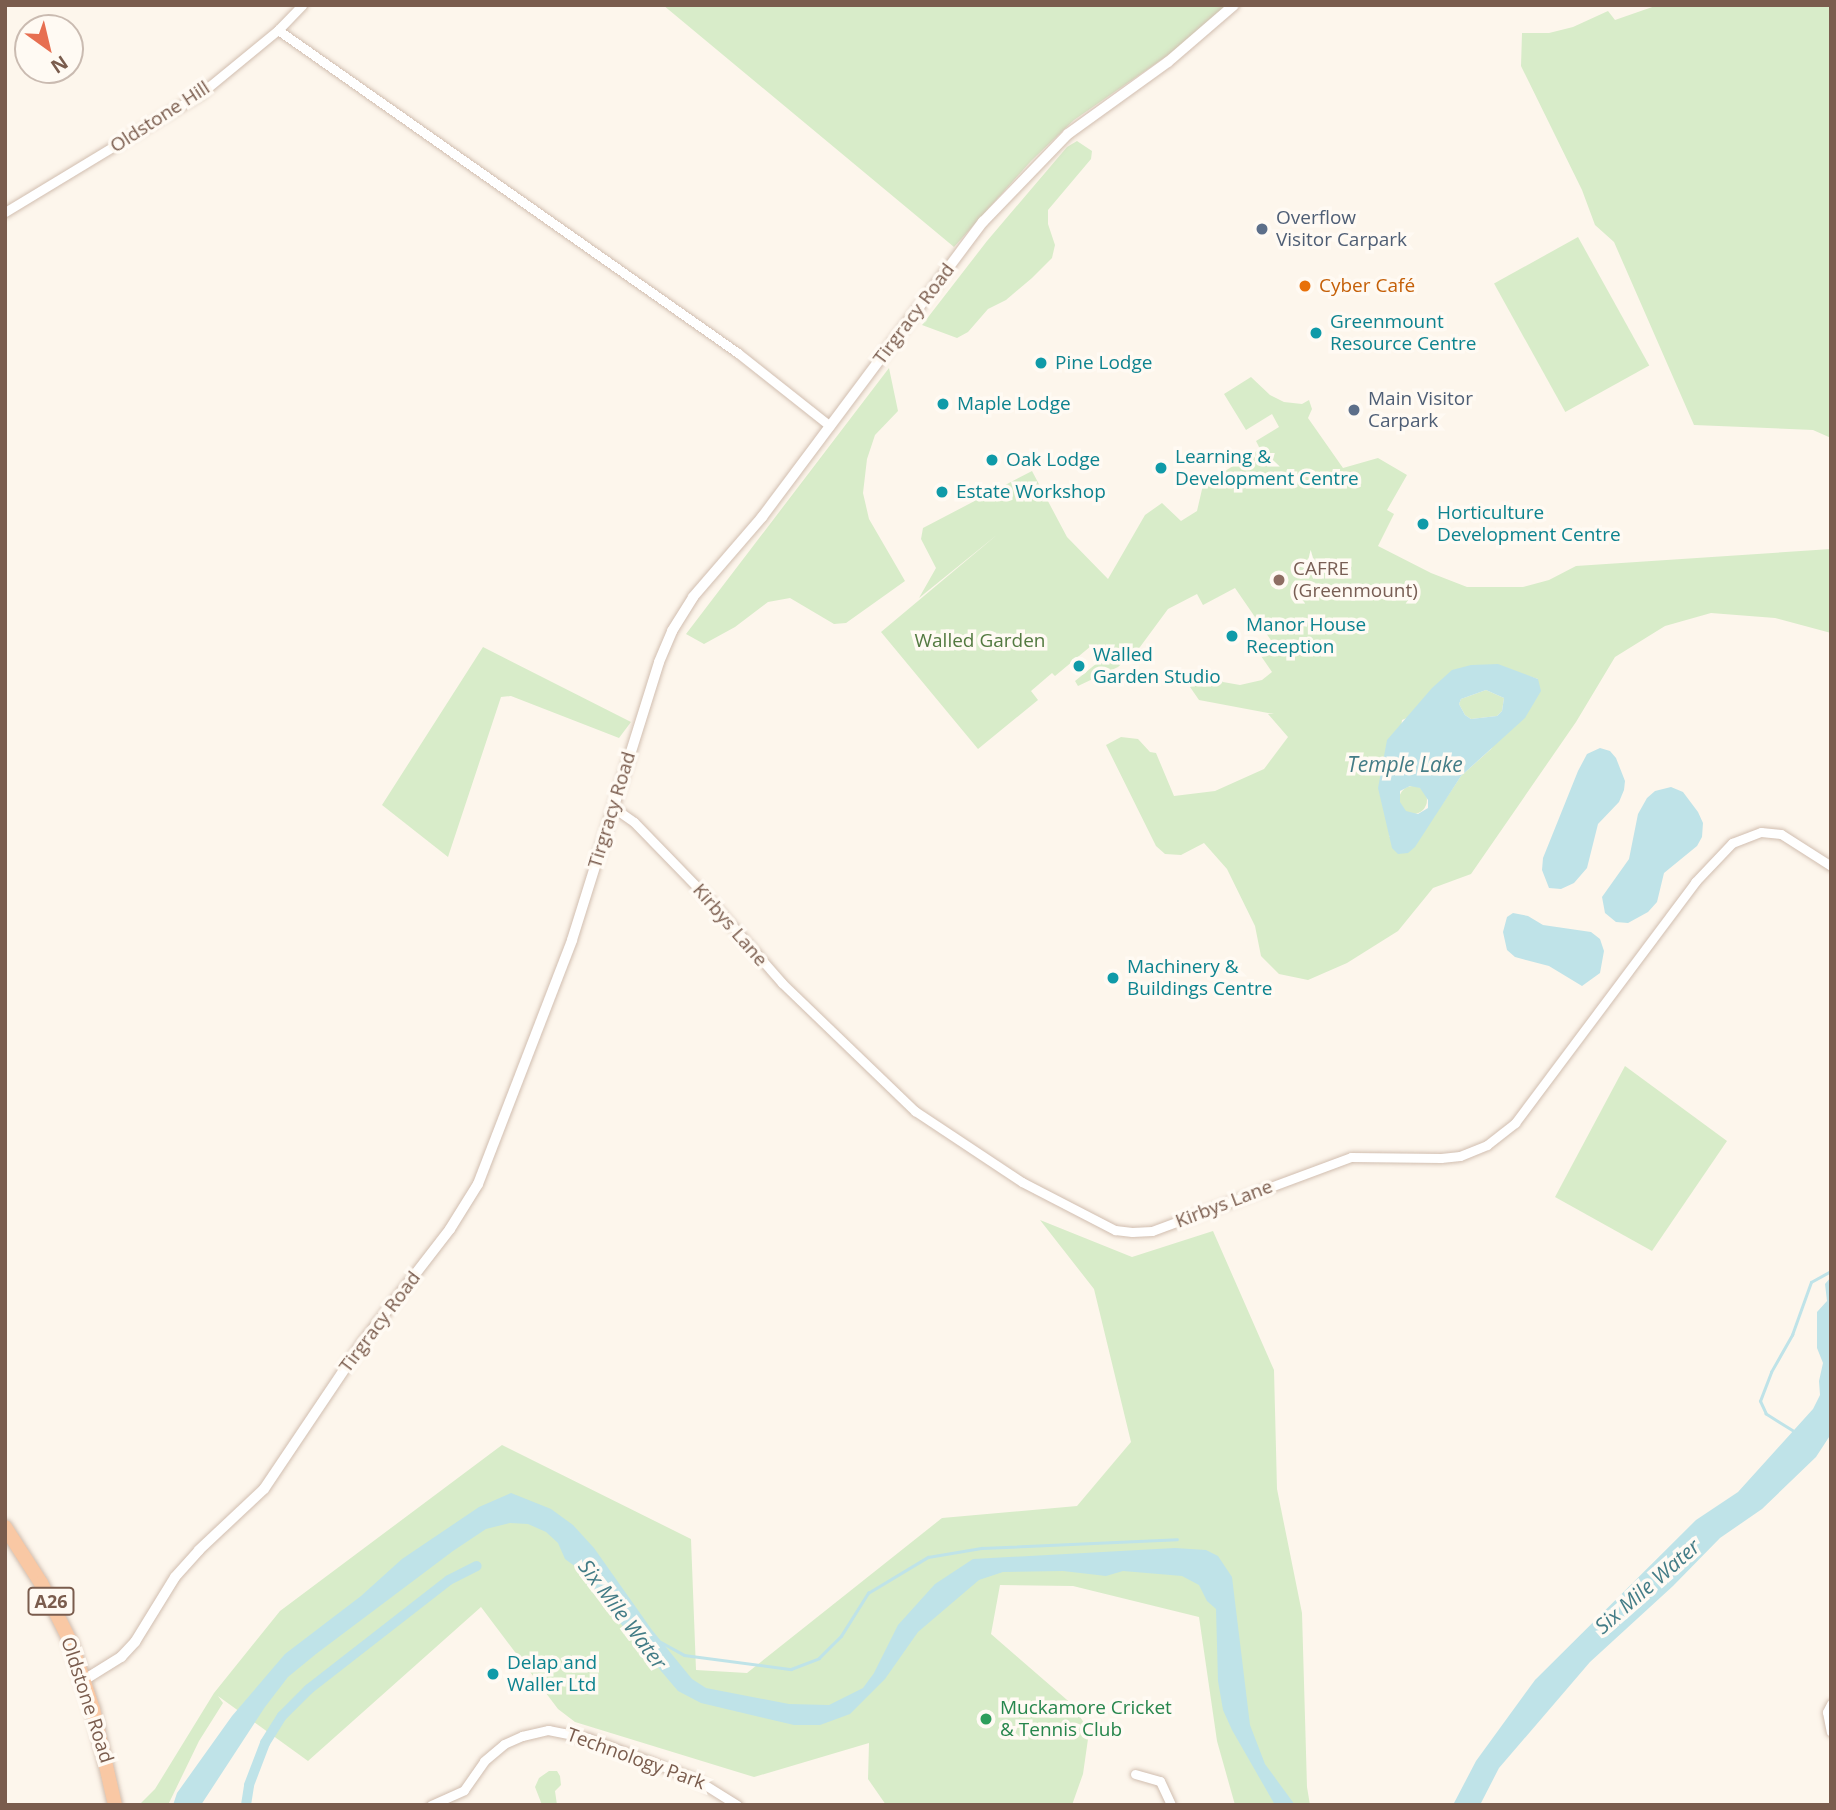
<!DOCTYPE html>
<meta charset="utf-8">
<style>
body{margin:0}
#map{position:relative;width:1836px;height:1810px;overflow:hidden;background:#fdf6ec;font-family:"Open Sans",sans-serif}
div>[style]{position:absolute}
.green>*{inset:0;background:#d8ecc9;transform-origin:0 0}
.round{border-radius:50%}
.water>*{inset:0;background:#bfe3e8}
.stream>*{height:2.5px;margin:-1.25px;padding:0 1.25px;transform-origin:1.25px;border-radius:1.25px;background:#bfe3e8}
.canal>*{height:10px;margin:-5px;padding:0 5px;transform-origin:5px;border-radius:5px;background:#bfe3e8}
.roads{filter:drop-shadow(0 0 2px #d1beb0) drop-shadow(0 0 2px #d1beb0)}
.minor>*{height:9px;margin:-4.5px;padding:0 4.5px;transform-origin:4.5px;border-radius:4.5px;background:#fff}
.tertiary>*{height:10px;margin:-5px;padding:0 5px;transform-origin:5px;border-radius:5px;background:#fff}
.trunk>*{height:14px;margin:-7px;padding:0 7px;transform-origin:7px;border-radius:7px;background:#f9c8a4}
.dots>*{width:19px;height:19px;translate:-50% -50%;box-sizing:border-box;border:4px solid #fffaf3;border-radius:50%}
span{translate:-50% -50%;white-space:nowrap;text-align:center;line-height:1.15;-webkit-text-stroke:7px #fffaf3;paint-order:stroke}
.shield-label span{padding:2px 5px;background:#fffaf3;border:2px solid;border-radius:5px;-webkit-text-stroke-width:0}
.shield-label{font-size:18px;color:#7a5c4d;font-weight:700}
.street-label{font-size:19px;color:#7a5c4d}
.service-label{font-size:19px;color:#4e5e75}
.left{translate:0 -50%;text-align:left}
.food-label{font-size:19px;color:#c56008}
.culture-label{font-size:19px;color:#0d838f}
.education-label{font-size:19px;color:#785e54}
.park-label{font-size:19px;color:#537a41}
.leisure-label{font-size:19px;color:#27864d}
.water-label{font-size:21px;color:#437c86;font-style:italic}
.frame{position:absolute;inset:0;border:7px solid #7a5c4d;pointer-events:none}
.north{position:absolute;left:14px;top:14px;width:70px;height:70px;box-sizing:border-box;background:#fffaf3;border:2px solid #cabbb1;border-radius:50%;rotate:146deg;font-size:19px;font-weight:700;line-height:28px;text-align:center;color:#7a5c4d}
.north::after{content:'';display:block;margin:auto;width:24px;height:32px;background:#e76f51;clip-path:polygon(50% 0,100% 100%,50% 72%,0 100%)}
</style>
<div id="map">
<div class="green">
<i style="clip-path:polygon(663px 5px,1227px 5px,1184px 44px,1074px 120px,1031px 161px,954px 247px)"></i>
<i style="clip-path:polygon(1658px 5px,1831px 5px,1831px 438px,1813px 430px,1694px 425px,1614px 242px,1595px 225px,1582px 190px,1521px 66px,1522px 33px,1549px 33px,1573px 27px,1608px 11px,1615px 20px)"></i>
<i style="clip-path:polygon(1077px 141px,1092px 151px,1091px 159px,1048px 210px,1048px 224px,1055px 245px,1052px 258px,1032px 278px,1006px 300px,988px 309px,968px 332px,957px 338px,922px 325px,987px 241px,1067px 147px)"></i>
<i style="left:1578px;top:237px;width:147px;height:96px;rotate:61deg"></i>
<i style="clip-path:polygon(889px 368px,898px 411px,875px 435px,867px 459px,863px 493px,869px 519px,905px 581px,846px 623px,834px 624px,790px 598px,768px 602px,735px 627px,704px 644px,686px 634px)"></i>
<i style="clip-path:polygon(evenodd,1251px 377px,1270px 395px,1284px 402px,1302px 404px,1309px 400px,1312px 409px,1308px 418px,1343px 468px,1378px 458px,1407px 475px,1387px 510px,1394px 514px,1378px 546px,1431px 573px,1467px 587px,1523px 587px,1549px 580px,1576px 566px,1831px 549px,1831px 633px,1775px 618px,1711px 613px,1665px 626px,1615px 657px,1576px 722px,1471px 874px,1433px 888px,1398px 931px,1347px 963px,1308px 980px,1279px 974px,1261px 956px,1255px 926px,1227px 869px,1204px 843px,1181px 855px,1165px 854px,1156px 846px,1106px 745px,1121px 737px,1138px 739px,1150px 752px,1156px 753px,1174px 796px,1215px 791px,1264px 769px,1288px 737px,1268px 714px,1274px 714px,1199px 700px,1190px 687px,1214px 671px,1223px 682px,1240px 685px,1262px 680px,1272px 672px,1261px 656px,1275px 646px,1235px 588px,1203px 605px,1197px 594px,1168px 609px,1140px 647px,1118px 667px,1078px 686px,1075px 681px,1102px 659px,1091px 646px,1055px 676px,1052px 673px,1031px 691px,1038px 700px,978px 749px,881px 632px,998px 534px,919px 598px,936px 568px,921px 539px,923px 528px,1032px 471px,1067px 537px,1108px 579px,1145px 515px,1162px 503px,1181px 521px,1197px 511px,1203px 485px,1260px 449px,1256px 441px,1279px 427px,1272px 414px,1246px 430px,1224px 394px,1251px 377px,1519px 673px,1538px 679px,1491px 749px,1461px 776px,1443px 803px,1389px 837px,1402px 720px,1519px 673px)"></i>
<i style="clip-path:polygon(483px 647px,631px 722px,619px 738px,511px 696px,501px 697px,448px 857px,382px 805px)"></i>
<i style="clip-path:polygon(1486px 690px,1504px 698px,1502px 711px,1497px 716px,1471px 719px,1465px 715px,1459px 704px,1461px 699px)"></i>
<i class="round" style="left:1399px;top:786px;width:28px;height:28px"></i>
<i style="clip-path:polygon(1625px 1066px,1727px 1141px,1652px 1251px,1555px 1197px)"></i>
<i style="clip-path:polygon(1040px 1220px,1132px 1257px,1213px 1231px,1274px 1370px,1277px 1489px,1302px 1613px,1307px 1787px,1310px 1805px,1235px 1805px,1217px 1741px,1199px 1617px,1073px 1586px,1000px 1585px,991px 1634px,1074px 1706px,1089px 1732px,1083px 1774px,1072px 1805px,886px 1805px,868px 1779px,869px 1743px,754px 1777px,575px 1722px,558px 1709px,481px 1607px,308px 1761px,218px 1696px,223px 1703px,199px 1741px,168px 1805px,139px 1805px,155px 1789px,214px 1693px,280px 1611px,502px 1445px,691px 1539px,696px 1670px,747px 1673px,942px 1518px,1077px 1506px,1131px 1442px,1094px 1289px)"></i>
<i style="clip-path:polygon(549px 1771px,557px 1771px,560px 1776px,561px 1785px,555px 1791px,557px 1805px,542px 1805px,535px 1787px,539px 1778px)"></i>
</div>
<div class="water">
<i style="clip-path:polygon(evenodd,1498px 664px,1538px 679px,1541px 691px,1525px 718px,1461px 776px,1415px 847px,1408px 853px,1398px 854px,1392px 848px,1378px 788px,1387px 740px,1432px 688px,1452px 670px,1471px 665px,1498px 664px,1486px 690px,1504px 698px,1502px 711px,1497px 716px,1471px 719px,1465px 715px,1459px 704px,1461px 699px,1486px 690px,1498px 664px,1410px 786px,1420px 788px,1428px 800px,1428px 808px,1418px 814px,1406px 811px,1400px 802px,1400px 791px,1410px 786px)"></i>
<i style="clip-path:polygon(1600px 748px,1610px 751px,1616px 758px,1625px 781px,1624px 790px,1619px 802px,1598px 824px,1587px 868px,1574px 883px,1561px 889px,1549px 888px,1542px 870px,1543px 858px,1578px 771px,1587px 754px)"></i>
<i style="clip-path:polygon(1671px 787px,1683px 792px,1698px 812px,1703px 823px,1702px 837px,1697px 846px,1664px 873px,1657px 902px,1648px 912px,1628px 923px,1616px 922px,1605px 913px,1602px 897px,1629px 859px,1638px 814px,1647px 798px,1655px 791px)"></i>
<i style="clip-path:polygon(1513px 913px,1528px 916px,1543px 925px,1591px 932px,1600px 939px,1604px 951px,1600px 973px,1582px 986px,1549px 966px,1515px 957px,1507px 950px,1503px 932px,1507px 917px)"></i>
<i style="clip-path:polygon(1831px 1277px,1831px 1434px,1816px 1457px,1762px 1509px,1720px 1538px,1673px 1586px,1590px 1662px,1499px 1768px,1480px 1805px,1453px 1805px,1476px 1761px,1535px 1680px,1696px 1520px,1738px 1492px,1813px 1409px,1820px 1395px,1819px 1381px,1823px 1363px,1817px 1348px,1817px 1312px,1827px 1301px,1825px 1284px)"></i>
<i style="clip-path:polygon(511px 1493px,551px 1509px,573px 1525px,594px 1548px,652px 1630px,692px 1679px,706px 1688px,789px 1704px,829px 1705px,863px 1688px,874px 1673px,898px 1625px,935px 1584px,973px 1559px,1175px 1548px,1206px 1550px,1218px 1556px,1232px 1577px,1250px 1725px,1265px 1764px,1295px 1805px,1275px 1805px,1232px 1730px,1223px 1710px,1218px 1681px,1216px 1609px,1207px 1601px,1199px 1585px,1182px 1576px,1123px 1571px,1106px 1576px,1063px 1571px,1003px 1572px,979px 1580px,918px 1632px,885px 1679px,850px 1714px,820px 1725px,794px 1725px,701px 1703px,678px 1691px,587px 1584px,580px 1570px,565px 1559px,558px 1543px,546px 1532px,528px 1524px,510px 1523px,486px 1529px,453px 1551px,316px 1654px,288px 1677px,265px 1707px,201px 1805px,173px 1805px,177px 1793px,232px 1716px,285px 1654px,361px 1596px,402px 1559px,479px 1507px)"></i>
</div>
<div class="stream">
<i style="left:1793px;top:1431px;width:32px;rotate:-148deg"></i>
<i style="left:1766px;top:1414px;width:14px;rotate:-115deg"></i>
<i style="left:1760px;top:1401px;width:31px;rotate:-69deg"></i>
<i style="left:1771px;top:1372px;width:43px;rotate:-60.4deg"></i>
<i style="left:1792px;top:1335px;width:56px;rotate:-70.3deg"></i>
<i style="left:1811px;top:1282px;width:23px;rotate:-29deg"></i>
<i style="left:661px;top:1642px;width:26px;rotate:29deg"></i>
<i style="left:684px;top:1655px;width:108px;rotate:7.5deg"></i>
<i style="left:791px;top:1669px;width:30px;rotate:-21deg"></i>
<i style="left:819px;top:1658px;width:31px;rotate:-45deg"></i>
<i style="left:841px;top:1636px;width:51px;rotate:-57.9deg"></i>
<i style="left:868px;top:1593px;width:70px;rotate:-31deg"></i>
<i style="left:928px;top:1557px;width:55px;rotate:-9.5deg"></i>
<i style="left:982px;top:1548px;width:195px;rotate:-2.6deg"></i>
</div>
<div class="canal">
<i style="left:246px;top:1805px;width:20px;rotate:-81deg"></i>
<i style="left:249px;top:1785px;width:45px;rotate:-69.1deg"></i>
<i style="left:265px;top:1743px;width:32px;rotate:-58deg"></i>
<i style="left:282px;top:1716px;width:38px;rotate:-45deg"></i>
<i style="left:309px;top:1689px;width:177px;rotate:-37.9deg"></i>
<i style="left:449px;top:1580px;width:31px;rotate:-27deg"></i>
</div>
<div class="roads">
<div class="minor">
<i style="left:278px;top:30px;width:562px;rotate:35.08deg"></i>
<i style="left:738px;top:353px;width:117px;rotate:38.4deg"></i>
<i style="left:5px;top:212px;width:228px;rotate:-31.2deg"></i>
<i style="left:200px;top:94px;width:101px;rotate:-39.4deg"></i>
<i style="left:278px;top:30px;width:35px;rotate:-46deg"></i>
<i style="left:614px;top:808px;width:24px;rotate:35deg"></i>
<i style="left:634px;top:822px;width:105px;rotate:45.8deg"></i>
<i style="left:707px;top:897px;width:114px;rotate:48.9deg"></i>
<i style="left:782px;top:983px;width:185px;rotate:43.9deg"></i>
<i style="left:915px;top:1111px;width:128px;rotate:33.6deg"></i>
<i style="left:1022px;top:1182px;width:105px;rotate:27.3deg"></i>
<i style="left:1115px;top:1230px;width:17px;rotate:7deg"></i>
<i style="left:1132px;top:1232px;width:20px;rotate:-3deg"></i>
<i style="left:1152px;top:1231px;width:212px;rotate:-20.4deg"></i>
<i style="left:1351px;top:1157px;width:90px;rotate:0.6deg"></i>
<i style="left:1441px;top:1158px;width:19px;rotate:-6deg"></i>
<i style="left:1460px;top:1156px;width:29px;rotate:-22deg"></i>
<i style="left:1487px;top:1145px;width:36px;rotate:-38deg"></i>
<i style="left:1515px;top:1123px;width:301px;rotate:-53.2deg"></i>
<i style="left:1695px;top:882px;width:54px;rotate:-46.5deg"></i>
<i style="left:1732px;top:843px;width:31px;rotate:-21deg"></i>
<i style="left:1761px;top:832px;width:20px;rotate:6deg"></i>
<i style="left:1781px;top:834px;width:59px;rotate:32.6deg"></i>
<i style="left:1831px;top:1704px;width:9px;rotate:117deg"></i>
<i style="left:1827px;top:1712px;width:20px;rotate:79deg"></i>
<i style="left:1135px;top:1774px;width:26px;rotate:16deg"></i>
<i style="left:1160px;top:1781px;width:26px;rotate:65deg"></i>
<i style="left:431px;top:1805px;width:36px;rotate:-24deg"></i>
<i style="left:464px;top:1790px;width:35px;rotate:-55deg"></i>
<i style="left:484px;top:1761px;width:26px;rotate:-40deg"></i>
<i style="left:504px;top:1744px;width:20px;rotate:-24deg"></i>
<i style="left:522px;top:1736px;width:27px;rotate:-13deg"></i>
<i style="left:548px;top:1730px;width:41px;rotate:11.3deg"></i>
<i style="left:588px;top:1738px;width:113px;rotate:20.7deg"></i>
<i style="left:694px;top:1778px;width:51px;rotate:32.1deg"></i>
</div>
<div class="tertiary">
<i style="left:84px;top:1680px;width:44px;rotate:-31.9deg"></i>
<i style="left:121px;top:1657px;width:21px;rotate:-47deg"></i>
<i style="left:135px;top:1642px;width:76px;rotate:-58.4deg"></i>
<i style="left:175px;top:1577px;width:36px;rotate:-48deg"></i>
<i style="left:199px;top:1550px;width:89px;rotate:-43.2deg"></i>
<i style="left:264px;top:1489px;width:176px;rotate:-56.1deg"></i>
<i style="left:362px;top:1343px;width:144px;rotate:-52.3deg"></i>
<i style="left:450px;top:1229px;width:53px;rotate:-58.1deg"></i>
<i style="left:478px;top:1184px;width:261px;rotate:-68.9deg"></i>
<i style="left:572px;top:940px;width:291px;rotate:-72.6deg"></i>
<i style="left:659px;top:662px;width:34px;rotate:-67deg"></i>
<i style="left:672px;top:631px;width:40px;rotate:-58deg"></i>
<i style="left:693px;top:597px;width:106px;rotate:-49.2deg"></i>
<i style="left:762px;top:517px;width:369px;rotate:-53.2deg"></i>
<i style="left:983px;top:222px;width:122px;rotate:-46deg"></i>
<i style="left:1068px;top:134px;width:123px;rotate:-35.8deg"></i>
<i style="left:1168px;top:62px;width:87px;rotate:-40.8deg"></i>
</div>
<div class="trunk">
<i style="left:5px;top:1527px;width:67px;rotate:57.3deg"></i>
<i style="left:41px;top:1583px;width:67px;rotate:63.4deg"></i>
<i style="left:71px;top:1643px;width:70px;rotate:71.6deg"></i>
<i style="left:93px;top:1709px;width:98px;rotate:77.1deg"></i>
</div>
</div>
<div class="dots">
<i style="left:1262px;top:229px;background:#5c6f8a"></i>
<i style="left:1305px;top:286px;background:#e8710a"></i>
<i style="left:1316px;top:333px;background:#0f9aa8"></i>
<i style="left:1041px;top:363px;background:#0f9aa8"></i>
<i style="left:943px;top:404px;background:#0f9aa8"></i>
<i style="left:1354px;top:410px;background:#5c6f8a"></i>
<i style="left:992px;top:460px;background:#0f9aa8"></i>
<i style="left:1161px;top:468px;background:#0f9aa8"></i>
<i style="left:942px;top:492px;background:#0f9aa8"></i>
<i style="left:1423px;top:524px;background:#0f9aa8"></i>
<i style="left:1279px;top:580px;background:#8d6e63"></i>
<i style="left:1232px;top:636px;background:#0f9aa8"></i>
<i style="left:1079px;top:666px;background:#0f9aa8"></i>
<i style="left:1113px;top:978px;background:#0f9aa8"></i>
<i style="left:493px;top:1674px;background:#0f9aa8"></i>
<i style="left:986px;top:1719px;background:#2e9e5b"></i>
</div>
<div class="shield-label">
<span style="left:51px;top:1601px">A26</span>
</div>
<div class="street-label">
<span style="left:160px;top:117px;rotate:-33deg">Oldstone Hill</span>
<span style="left:914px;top:314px;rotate:-53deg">Tirgracy Road</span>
<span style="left:612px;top:810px;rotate:-73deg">Tirgracy Road</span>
<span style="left:730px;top:925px;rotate:49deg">Kirbys Lane</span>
<span style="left:1224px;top:1204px;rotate:-21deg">Kirbys Lane</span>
<span style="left:380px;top:1322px;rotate:-53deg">Tirgracy Road</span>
<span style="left:87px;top:1700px;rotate:72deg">Oldstone Road</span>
<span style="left:636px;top:1759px;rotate:20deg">Technology Park</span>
</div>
<div class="service-label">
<span class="left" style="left:1276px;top:229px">Overflow<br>Visitor Carpark</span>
<span class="left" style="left:1368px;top:410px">Main Visitor<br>Carpark</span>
</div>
<div class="food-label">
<span class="left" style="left:1319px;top:286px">Cyber Café</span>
</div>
<div class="culture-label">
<span class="left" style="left:1330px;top:333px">Greenmount<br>Resource Centre</span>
<span class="left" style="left:1055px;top:363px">Pine Lodge</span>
<span class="left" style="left:957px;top:404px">Maple Lodge</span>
<span class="left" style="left:1175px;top:468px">Learning &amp;<br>Development Centre</span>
<span class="left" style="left:1006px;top:460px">Oak Lodge</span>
<span class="left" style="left:956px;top:492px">Estate Workshop</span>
<span class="left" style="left:1437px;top:524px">Horticulture<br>Development Centre</span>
<span class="left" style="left:1246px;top:636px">Manor House<br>Reception</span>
<span class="left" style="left:1093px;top:666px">Walled<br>Garden Studio</span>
<span class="left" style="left:1127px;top:978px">Machinery &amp;<br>Buildings Centre</span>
<span class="left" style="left:507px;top:1674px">Delap and<br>Waller Ltd</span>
</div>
<div class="education-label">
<span class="left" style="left:1293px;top:580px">CAFRE<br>(Greenmount)</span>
</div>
<div class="park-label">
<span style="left:980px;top:641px">Walled Garden</span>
</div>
<div class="leisure-label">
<span class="left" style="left:1000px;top:1719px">Muckamore Cricket<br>&amp; Tennis Club</span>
</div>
<div class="water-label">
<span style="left:1405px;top:764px">Temple Lake</span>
<span style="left:1647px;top:1586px;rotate:-41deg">Six Mile Water</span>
<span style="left:623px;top:1614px;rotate:53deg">Six Mile Water</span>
</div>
<div class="frame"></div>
<div class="north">N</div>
</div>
